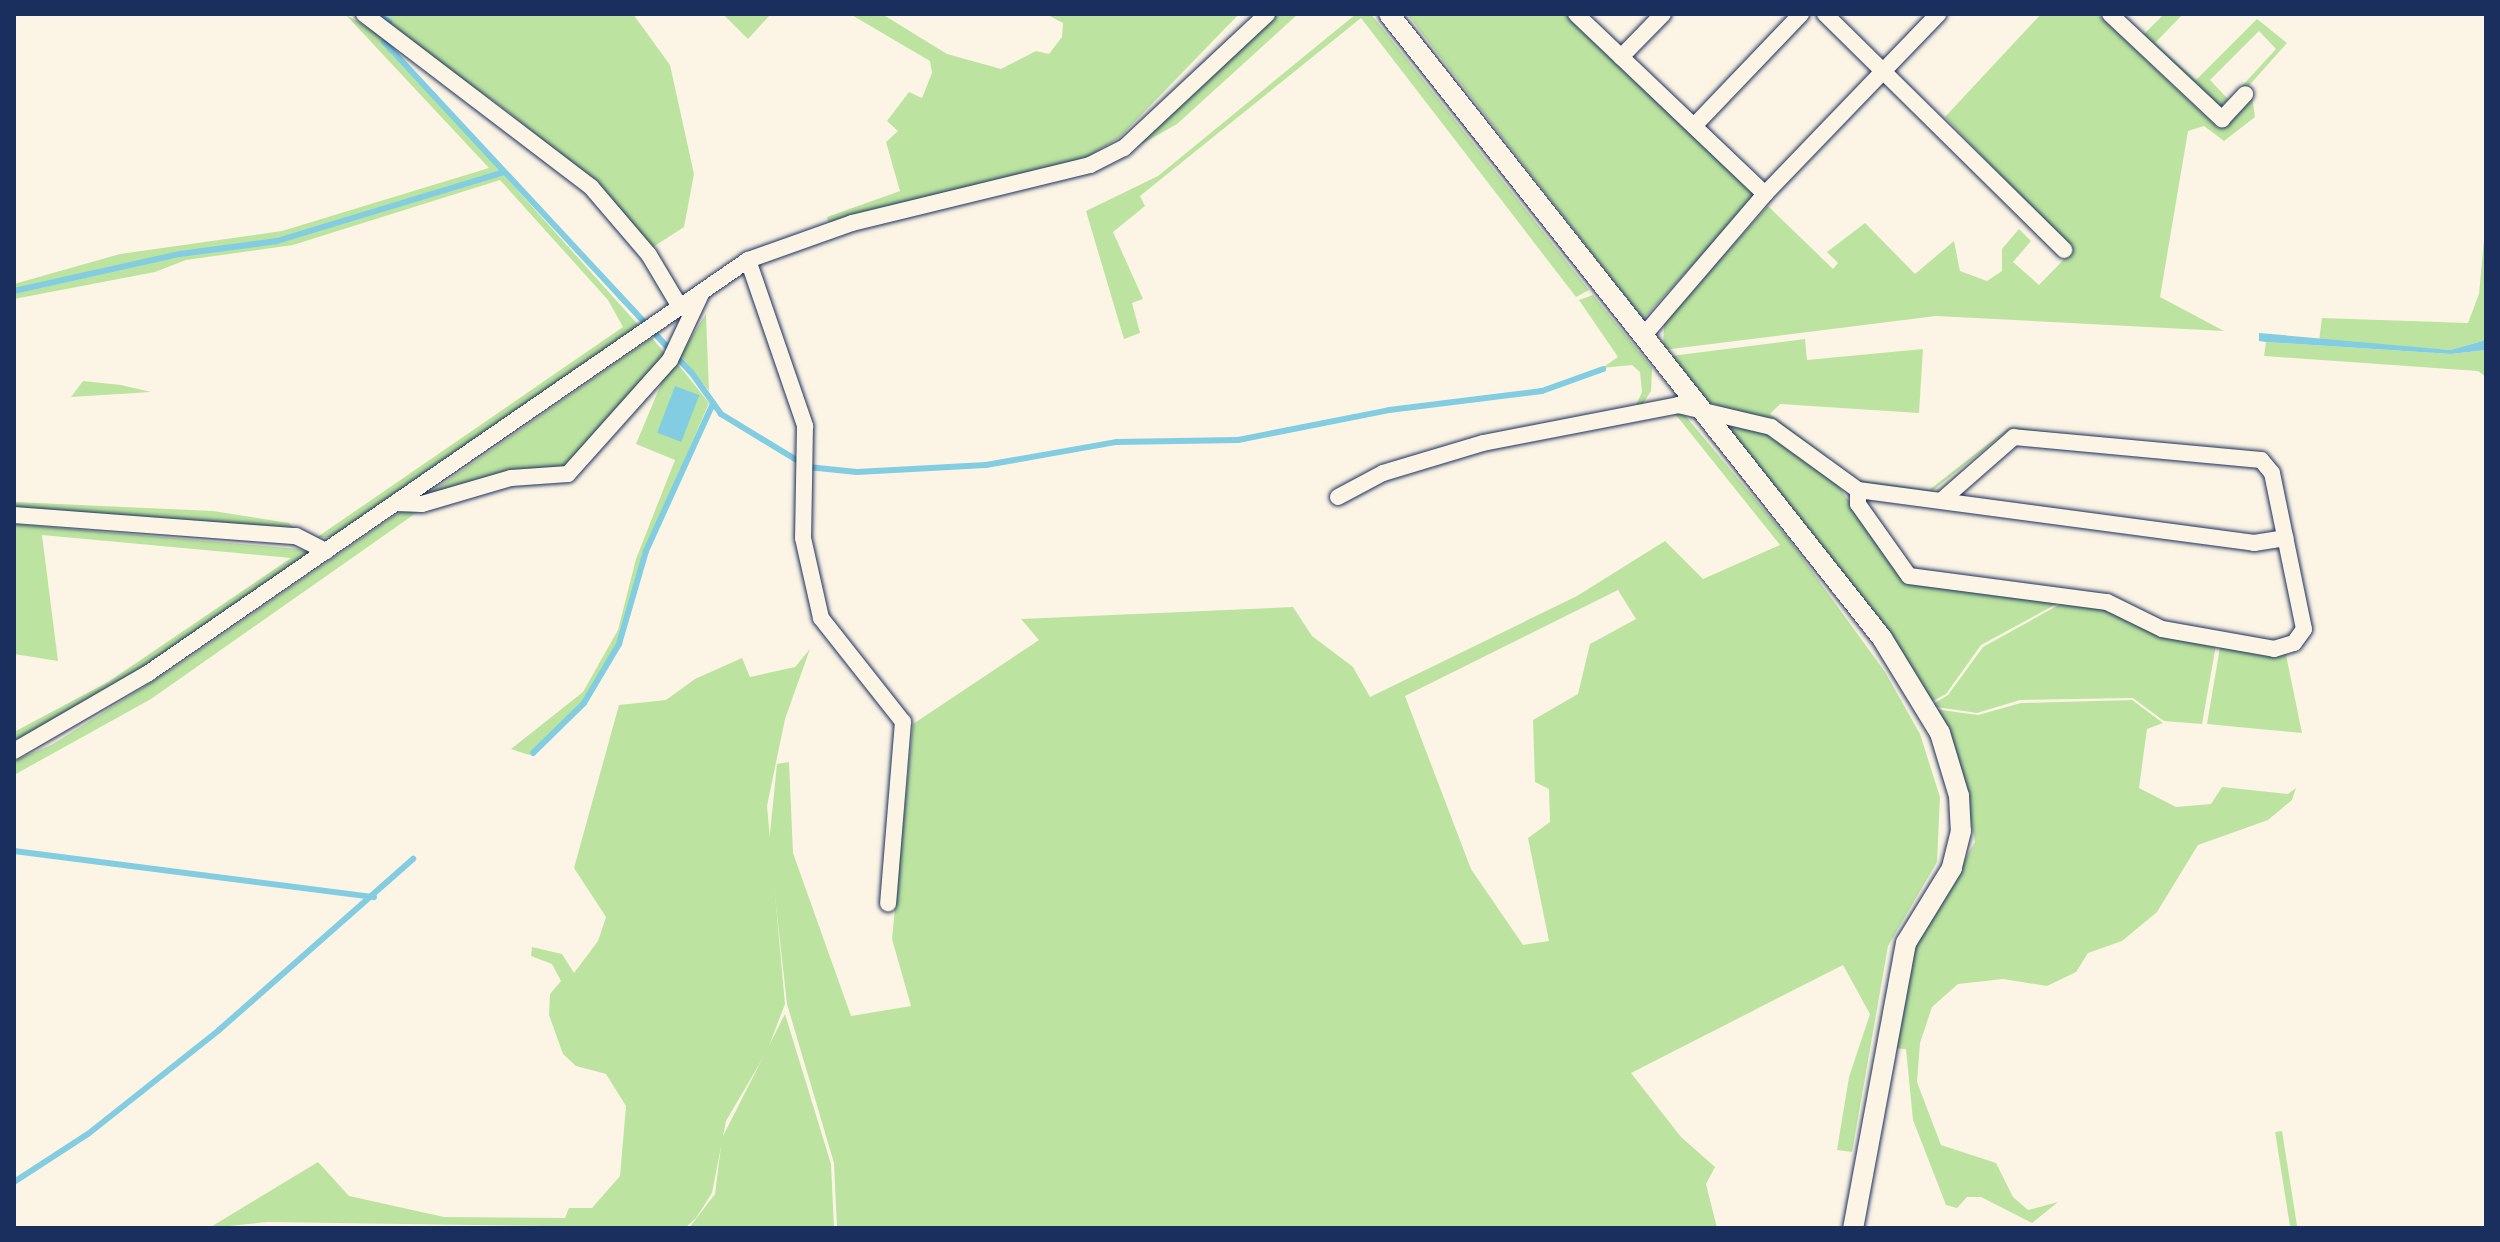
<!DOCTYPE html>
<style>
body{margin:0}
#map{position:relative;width:2500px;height:1242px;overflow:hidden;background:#fcf5e5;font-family:Dekko,sans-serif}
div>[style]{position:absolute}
.green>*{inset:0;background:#bce4a0;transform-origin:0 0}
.water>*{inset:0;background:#82cde1;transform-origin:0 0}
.stream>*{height:6px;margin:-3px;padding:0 3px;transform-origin:3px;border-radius:3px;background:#82cde1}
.roads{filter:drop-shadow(0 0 2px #1b2f5e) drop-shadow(0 0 2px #1b2f5e)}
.minor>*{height:16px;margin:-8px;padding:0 8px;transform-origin:8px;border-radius:8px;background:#fcf5e5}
.tertiary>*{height:20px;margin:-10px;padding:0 10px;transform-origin:10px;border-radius:10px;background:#fcf5e5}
span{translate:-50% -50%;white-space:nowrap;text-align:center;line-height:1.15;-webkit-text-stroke:6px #fcf5e5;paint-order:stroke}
.frame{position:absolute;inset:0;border:16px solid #1b2f5e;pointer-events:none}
</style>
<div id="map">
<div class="green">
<i style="clip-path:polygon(345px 14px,383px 37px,391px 54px,501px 170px,277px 239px,180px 252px,14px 289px,14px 284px,120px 254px,282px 231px,489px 168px)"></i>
<i style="clip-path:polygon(380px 14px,633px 14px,670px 65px,694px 174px,684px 227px,650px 249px,589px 177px,498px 104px,387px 28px,390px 21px)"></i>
<i style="clip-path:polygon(723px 14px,768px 14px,769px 16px,748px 39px)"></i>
<i style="clip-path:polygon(850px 14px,882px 14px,947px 54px,1001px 69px,1036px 51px,1049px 54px,1062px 37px,1063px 23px,1046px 14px,1239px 14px,1120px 137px,1084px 159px,829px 224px,827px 217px,900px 191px,886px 142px,898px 131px,887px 121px,909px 92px,922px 98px,932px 73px,930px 61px)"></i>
<i style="clip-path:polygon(1277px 14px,1298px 14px,1177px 124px,1126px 153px)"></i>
<i style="clip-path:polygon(1356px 14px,1371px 14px,1589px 290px,1576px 297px,1361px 18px,1140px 196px,1145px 206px,1113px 232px,1143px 299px,1132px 303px,1140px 333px,1124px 339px,1086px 211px,1158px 176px)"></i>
<i style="clip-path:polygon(1407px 14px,1565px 14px,1756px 196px,1643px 319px)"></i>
<i style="clip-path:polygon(2041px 14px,2097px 14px,2218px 128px,2252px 96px,2255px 117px,2224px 141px,2204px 126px,2188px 131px,2160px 297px,2224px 331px,1936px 316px,1663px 350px,1664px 323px,1768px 206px,1833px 269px,1838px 263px,1827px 252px,1865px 223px,1915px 274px,1954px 241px,1960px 271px,1987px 281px,2002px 271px,2002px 249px,2019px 229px,2031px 241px,2013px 262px,2039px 285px,2072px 251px,1945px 117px)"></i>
<i style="clip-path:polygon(2164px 14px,2183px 14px,2155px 43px,2196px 80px,2257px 19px,2287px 43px,2245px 90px,2242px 86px,2276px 49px,2259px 31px,2210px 80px,2228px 99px,2219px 109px,2139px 39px)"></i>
<i style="clip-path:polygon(503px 174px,641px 328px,339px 536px,316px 538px,623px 327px,608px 300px,500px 180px,293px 245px,186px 260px,155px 272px,14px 299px,14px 294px,181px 256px,279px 242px)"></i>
<i style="clip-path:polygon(2486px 218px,2486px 340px,2450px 350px,2319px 341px,2322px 318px,2468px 323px,2479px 294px)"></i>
<i style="clip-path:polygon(1593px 295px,1652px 368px,1651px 391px,1639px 410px,1634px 410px,1642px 392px,1640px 372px,1632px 365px,1602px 368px,1618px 357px,1579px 300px)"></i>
<i style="clip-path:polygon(706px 314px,709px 391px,680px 355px)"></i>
<i style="clip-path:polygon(652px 338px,668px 357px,565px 467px,421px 499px)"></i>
<i style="clip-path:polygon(1805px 339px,1807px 360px,1923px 349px,1919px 413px,1780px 404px,1770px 414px,1858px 480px,1929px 490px,2010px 427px,2120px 441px,2006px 432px,1930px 493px,1853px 482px,1780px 427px,1702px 400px,1671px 356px)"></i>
<i style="clip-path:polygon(2266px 342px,2451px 354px,2486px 350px,2486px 377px,2478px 371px,2264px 356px)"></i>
<i style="clip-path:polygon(677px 363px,709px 403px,645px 551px,625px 630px,583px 701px,529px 755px,511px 749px,583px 692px,618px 630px,636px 559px,675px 460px,636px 444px,664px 377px)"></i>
<i style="clip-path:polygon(83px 381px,121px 385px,151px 392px,71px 397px)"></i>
<i style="clip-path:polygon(evenodd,1678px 407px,1790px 541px,1885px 672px,1920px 734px,1940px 797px,1937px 862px,1888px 946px,1852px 1152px,1837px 1150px,1849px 1077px,1870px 1014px,1843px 965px,1631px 1073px,1681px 1137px,1715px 1167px,1706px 1184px,1717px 1228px,837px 1228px,834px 1163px,787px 1004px,769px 843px,777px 764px,789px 762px,793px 853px,851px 1016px,911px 1006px,892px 939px,913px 724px,1039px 640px,1021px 619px,1293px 607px,1312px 636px,1353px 667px,1370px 697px,1577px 596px,1665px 541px,1703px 579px,1780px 545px,1672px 410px,1678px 407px,1618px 590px,1636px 619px,1590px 644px,1578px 694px,1533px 720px,1535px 782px,1549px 789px,1550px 822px,1528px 838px,1549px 941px,1523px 945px,1471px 869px,1405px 696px,1618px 590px)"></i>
<i style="clip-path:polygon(1734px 424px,1765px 430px,1837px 484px,1904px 581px,2062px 601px,1981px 645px,1946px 694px,1929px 703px,1729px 431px)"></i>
<i style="clip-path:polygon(14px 502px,213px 511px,289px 523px,302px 536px,14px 508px)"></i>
<i style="clip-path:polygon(426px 506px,151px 699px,14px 775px,14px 761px,53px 744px,171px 670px,403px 510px)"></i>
<i style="clip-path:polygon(14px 524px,299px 549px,309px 553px,144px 669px,14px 745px,14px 732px,108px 682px,291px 558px,42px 535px,58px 661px,14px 654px)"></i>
<i style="clip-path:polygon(2064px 602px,2105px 607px,2216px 645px,2202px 724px,2164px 721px,2133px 698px,2020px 700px,1977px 713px,1930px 706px,1948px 695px,1983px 647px)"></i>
<i style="clip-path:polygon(2220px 647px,2285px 650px,2302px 733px,2207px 724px)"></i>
<i style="clip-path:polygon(810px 649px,785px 719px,767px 806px,785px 1004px,767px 1051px,726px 1121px,712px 1193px,696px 1218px,685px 1228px,267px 1222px,209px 1228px,318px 1162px,349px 1196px,444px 1217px,565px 1218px,569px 1208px,592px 1208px,620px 1176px,626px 1106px,606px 1074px,576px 1066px,563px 1054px,549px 1015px,550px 994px,561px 981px,552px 964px,531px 956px,532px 947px,562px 954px,574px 973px,598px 941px,606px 917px,574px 868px,619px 705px,666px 700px,695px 679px,742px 658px,750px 677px,795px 667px)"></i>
<i style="clip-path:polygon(2132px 700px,2163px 723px,2147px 729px,2139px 788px,2176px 807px,2211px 804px,2222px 787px,2288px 794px,2296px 788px,2292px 800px,2268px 820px,2198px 845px,2157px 912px,2122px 941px,2088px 953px,2076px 972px,2047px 986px,2003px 979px,1958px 984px,1932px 1007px,1920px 1043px,1917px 1082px,1941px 1145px,1996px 1163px,2013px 1197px,2028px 1210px,2058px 1202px,2032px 1223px,1981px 1197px,1967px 1197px,1957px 1208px,1946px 1205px,1913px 1120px,1906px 1049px,1893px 1048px,1912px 950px,1975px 842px,1965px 790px,1934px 709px,1978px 715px,2021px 703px)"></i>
<i style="clip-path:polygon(785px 1014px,831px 1164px,834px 1228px,689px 1228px,715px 1194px,722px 1138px)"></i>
<i style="left:2282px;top:1131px;width:98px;height:7px;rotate:81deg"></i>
</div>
<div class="water">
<i style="clip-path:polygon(2259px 333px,2450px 350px,2486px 340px,2486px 350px,2451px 354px,2266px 342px,2259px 341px)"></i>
<i style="left:675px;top:386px;width:26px;height:50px;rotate:21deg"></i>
</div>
<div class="stream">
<i style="left:378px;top:14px;width:14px;rotate:36deg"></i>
<i style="left:384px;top:42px;width:451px;rotate:47.1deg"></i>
<i style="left:691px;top:372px;width:52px;rotate:54.5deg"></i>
<i style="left:721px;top:414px;width:102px;rotate:31.3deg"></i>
<i style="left:808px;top:467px;width:49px;rotate:5.8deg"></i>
<i style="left:857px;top:472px;width:129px;rotate:-3.1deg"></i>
<i style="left:986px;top:465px;width:133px;rotate:-10deg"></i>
<i style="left:1117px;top:442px;width:121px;rotate:-0.9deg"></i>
<i style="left:1238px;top:440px;width:154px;rotate:-11.2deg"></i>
<i style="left:1389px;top:410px;width:154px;rotate:-7.1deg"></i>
<i style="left:1542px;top:391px;width:65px;rotate:-19.8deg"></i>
<i style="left:14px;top:291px;width:170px;rotate:-12.6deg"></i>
<i style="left:180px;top:254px;width:98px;rotate:-7.6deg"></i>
<i style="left:277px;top:241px;width:237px;rotate:-16.9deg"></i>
<i style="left:533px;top:753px;width:71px;rotate:-44.4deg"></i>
<i style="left:584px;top:703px;width:69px;rotate:-59.3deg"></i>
<i style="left:619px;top:644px;width:97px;rotate:-73.8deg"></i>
<i style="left:646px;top:551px;width:162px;rotate:-65.6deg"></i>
<i style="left:14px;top:851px;width:363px;rotate:7.3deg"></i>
<i style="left:14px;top:1182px;width:88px;rotate:-33deg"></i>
<i style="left:88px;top:1134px;width:167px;rotate:-38.4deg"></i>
<i style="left:219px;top:1030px;width:259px;rotate:-41.4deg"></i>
</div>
<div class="roads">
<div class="minor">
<i style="left:364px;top:14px;width:285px;rotate:37.3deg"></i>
<i style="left:591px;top:187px;width:89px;rotate:49.5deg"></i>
<i style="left:649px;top:255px;width:61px;rotate:59.2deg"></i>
<i style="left:1576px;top:14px;width:261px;rotate:43.6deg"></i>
<i style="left:1825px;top:14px;width:336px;rotate:44.6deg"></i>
<i style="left:2110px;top:14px;width:154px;rotate:43.2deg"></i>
<i style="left:2222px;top:119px;width:34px;rotate:-47deg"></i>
<i style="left:1621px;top:57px;width:60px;rotate:-45.7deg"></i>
<i style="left:1694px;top:126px;width:155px;rotate:-46.3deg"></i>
<i style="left:748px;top:260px;width:176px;rotate:71deg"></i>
<i style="left:805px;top:426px;width:112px;rotate:91deg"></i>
<i style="left:803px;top:538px;width:82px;rotate:77.3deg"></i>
<i style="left:821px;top:618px;width:132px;rotate:51.7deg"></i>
<i style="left:903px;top:722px;width:182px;rotate:94.7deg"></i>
<i style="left:1645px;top:334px;width:184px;rotate:-49.4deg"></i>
<i style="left:1765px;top:194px;width:250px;rotate:-46.1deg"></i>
<i style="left:1858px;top:490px;width:14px;rotate:90deg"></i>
<i style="left:1858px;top:504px;width:88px;rotate:54.7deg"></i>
<i style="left:1909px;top:576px;width:200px;rotate:7.5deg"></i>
<i style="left:2107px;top:602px;width:61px;rotate:26.1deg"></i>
<i style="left:2162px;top:629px;width:114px;rotate:10.1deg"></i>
<i style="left:2274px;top:649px;width:21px;rotate:-17deg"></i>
<i style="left:2294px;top:643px;width:17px;rotate:-54deg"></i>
<i style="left:2304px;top:629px;width:159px;rotate:-101.6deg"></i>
<i style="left:2272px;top:473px;width:17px;rotate:-130deg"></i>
<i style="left:2261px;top:460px;width:248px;rotate:-174.7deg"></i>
<i style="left:2014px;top:437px;width:96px;rotate:138.8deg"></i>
<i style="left:1338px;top:497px;width:51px;rotate:-28.1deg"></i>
<i style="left:1383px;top:473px;width:104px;rotate:-16.7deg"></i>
<i style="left:1483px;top:443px;width:199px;rotate:-11deg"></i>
<i style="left:1678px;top:405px;width:96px;rotate:13.3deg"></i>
<i style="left:1771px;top:427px;width:107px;rotate:35.9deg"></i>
<i style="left:1858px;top:490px;width:400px;rotate:7.6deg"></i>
<i style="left:2254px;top:543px;width:32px;rotate:-9deg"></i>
<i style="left:396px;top:503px;width:26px;rotate:2deg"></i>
<i style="left:422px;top:504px;width:93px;rotate:-16.3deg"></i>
<i style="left:511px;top:478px;width:57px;rotate:-4deg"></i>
<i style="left:568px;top:474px;width:153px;rotate:-48.2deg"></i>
<i style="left:670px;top:360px;width:73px;rotate:-64.8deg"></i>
<i style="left:14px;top:515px;width:283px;rotate:4.3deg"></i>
<i style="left:296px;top:536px;width:34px;rotate:27deg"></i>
<i style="left:14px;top:751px;width:154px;rotate:-30.1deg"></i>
<i style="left:147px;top:674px;width:730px;rotate:-34.56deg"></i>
<i style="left:748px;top:260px;width:110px;rotate:-19.6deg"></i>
<i style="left:852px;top:223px;width:245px;rotate:-13.7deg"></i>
<i style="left:1090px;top:165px;width:38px;rotate:-27deg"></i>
<i style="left:1124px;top:148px;width:196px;rotate:-43.1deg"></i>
</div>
<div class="tertiary">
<i style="left:1389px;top:14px;width:795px;rotate:51.69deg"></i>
<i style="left:1882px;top:638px;width:111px;rotate:58.6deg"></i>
<i style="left:1940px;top:733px;width:66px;rotate:73.2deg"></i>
<i style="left:1959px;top:796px;width:35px;rotate:87deg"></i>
<i style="left:1961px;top:831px;width:38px;rotate:104deg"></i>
<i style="left:1952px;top:868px;width:88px;rotate:121.5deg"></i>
<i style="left:1906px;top:943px;width:290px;rotate:100.5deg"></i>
</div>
</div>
<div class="frame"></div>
</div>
